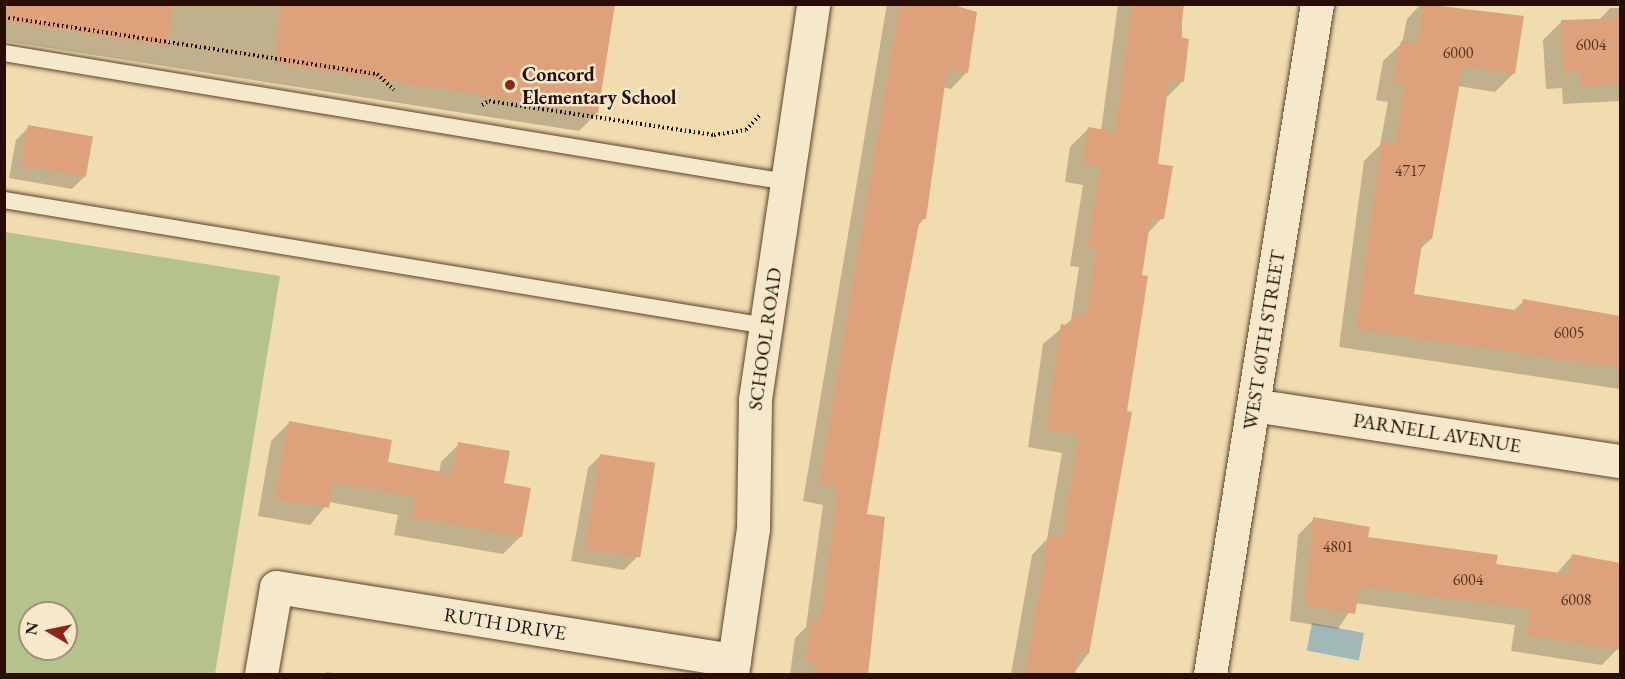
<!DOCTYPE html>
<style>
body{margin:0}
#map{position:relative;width:1625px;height:679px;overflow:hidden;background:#f0dcaf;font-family:"EB Garamond",serif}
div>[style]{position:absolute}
.green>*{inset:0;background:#b5c28e}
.water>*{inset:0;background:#a0b9b6;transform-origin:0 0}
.shadow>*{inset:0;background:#0003}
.building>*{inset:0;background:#dda27b;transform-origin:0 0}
.path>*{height:4px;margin-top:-2px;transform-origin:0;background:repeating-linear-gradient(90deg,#290d02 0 1.5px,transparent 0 4.5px)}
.roads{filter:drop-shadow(0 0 2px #5b412d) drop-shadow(0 0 2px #5b412d)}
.service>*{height:16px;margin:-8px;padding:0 8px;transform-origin:8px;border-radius:8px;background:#f5e8cb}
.minor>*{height:33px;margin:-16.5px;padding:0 16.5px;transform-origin:16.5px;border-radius:16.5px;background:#f5e8cb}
.dots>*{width:16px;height:16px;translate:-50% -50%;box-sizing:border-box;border:3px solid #f5e8cb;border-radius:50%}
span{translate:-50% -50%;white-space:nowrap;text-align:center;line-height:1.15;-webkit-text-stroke:5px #f5e8cb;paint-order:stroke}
.number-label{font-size:16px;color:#563220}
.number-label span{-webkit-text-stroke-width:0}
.poi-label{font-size:20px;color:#290d02;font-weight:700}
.left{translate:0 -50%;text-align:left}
.street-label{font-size:20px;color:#290d02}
.frame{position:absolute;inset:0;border:6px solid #290d02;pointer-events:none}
.north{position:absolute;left:18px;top:601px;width:60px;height:60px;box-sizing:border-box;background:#f5e8cb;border:2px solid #a3907b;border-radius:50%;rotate:279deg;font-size:16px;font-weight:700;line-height:24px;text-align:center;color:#290d02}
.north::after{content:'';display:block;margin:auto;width:21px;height:27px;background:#8f2418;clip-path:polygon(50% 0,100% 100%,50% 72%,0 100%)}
</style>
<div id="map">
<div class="green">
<i style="clip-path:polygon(evenodd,5px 232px,280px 276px,215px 674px,5px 674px,5px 232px,30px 613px,66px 613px,66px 649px,30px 649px,30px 613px)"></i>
</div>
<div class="water">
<i style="left:1312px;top:623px;width:53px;height:28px;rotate:11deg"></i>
</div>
<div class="shadow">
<i style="clip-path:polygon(4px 4px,614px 4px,597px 113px,579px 131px,4px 41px)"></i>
<i style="clip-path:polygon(887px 4px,949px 4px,967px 72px,951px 89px,943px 87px,924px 219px,917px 226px,889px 369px,865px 516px,866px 674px,790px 674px,795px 638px,806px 627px,823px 505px,803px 501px)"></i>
<i style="clip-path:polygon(1118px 4px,1182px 4px,1182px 82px,1166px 98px,1157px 165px,1162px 218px,1147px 234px,1088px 654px,1073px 674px,1011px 674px,1032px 555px,1047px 539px,1062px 453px,1028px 447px,1043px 344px,1071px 320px,1079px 267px,1070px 266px,1083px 185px,1065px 182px,1070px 147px,1088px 129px,1101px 131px)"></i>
<i style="clip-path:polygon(1421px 4px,1523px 18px,1513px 74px,1495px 92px,1458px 86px,1431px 239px,1419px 250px,1412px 295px,1513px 311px,1524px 301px,1620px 318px,1620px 389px,1339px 347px,1364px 161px,1380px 145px,1388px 102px,1376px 100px,1383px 61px,1402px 43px,1407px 19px)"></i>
<i style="clip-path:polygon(1610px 8px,1620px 8px,1620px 101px,1563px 104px,1562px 88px,1546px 89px,1543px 40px,1561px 22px,1599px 20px)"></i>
<i style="clip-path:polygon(29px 127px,85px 176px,72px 189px,9px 178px,16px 140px)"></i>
<i style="clip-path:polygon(289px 423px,387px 463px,439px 473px,441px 462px,459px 444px,502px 484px,521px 536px,503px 554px,394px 535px,398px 515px,329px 502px,310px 525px,258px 516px,271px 441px)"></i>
<i style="clip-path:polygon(601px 455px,637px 557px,624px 570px,571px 561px,588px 468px)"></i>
<i style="clip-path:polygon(1314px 519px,1367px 538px,1494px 565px,1556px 574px,1572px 556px,1620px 564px,1620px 646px,1602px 665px,1511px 651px,1515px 625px,1355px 603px,1338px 629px,1290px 621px,1298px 535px)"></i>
<i style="clip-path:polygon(327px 672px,340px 674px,325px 674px)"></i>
</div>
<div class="building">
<i style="clip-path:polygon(9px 4px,174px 4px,167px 46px,8px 21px)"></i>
<i style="clip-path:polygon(280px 4px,615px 4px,598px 113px,275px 63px)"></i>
<i style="clip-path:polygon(900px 4px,950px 4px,977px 12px,968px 73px,947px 70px,926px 219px,920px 219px,891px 369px,867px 514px,885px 517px,868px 675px,813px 675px,814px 661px,805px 660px,811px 620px,820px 621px,838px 489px,819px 485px)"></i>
<i style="clip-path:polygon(1132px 4px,1184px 4px,1180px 37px,1189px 39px,1184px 82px,1169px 80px,1158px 164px,1173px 166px,1164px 219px,1151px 217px,1142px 275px,1148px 276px,1127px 411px,1132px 412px,1089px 654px,1078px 652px,1075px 675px,1025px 675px,1049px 535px,1062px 537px,1079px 435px,1046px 429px,1061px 324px,1072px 326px,1074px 314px,1086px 316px,1096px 250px,1087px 248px,1100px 167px,1082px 164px,1088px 127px,1115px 132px)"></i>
<i style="clip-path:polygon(1423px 4px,1524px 16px,1515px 74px,1463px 66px,1432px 239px,1423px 238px,1414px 294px,1521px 311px,1523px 299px,1620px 316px,1620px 368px,1356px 329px,1382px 141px,1395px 144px,1405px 84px,1393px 82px,1401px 41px,1417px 43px)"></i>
<i style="clip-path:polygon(1620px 18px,1620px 84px,1580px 86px,1580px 71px,1563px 71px,1561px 20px)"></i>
<i style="left:28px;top:125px;width:66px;height:41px;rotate:10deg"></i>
<i style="clip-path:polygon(289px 421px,392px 440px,388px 462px,453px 474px,458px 442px,510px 451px,504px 483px,531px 488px,522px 537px,412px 517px,415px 497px,334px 482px,329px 508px,275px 498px)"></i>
<i style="left:600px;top:454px;width:56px;height:96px;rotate:9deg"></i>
<i style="clip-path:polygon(1313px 517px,1370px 527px,1368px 537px,1498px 555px,1496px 564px,1568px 574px,1572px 554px,1620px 563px,1620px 650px,1526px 635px,1530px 609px,1360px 586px,1355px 614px,1305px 605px)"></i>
</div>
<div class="path">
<i style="left:4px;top:17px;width:377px;rotate:8.7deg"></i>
<i style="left:377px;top:74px;width:23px;rotate:43deg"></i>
<i style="left:482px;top:105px;width:8px;rotate:-30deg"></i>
<i style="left:489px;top:101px;width:228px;rotate:8.6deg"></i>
<i style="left:714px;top:135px;width:32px;rotate:-9deg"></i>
<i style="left:746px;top:130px;width:22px;rotate:-47deg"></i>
</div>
<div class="roads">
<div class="service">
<i style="left:4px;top:53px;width:794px;rotate:9.36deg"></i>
<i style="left:4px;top:200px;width:772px;rotate:9.39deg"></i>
</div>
<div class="minor">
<i style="left:1253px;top:405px;width:371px;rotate:8.7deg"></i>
<i style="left:261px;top:674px;width:88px;rotate:-80.2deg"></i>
<i style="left:276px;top:587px;width:464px;rotate:9.1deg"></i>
<i style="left:732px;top:674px;width:147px;rotate:-81.8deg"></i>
<i style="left:753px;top:529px;width:130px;rotate:-89.1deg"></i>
<i style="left:755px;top:399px;width:399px;rotate:-81.6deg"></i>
<i style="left:1210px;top:674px;width:678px;rotate:-80.93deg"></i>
</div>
</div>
<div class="dots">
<i style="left:510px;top:85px;background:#8f2418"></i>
</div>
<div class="number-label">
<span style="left:1591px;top:45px">6004</span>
<span style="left:1458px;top:53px">6000</span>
<span style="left:1410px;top:171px">4717</span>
<span style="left:1569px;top:333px">6005</span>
<span style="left:1338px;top:547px">4801</span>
<span style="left:1468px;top:580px">6004</span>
<span style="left:1576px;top:600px">6008</span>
</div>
<div class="poi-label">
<span class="left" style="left:522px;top:86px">Concord<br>Elementary School</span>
</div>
<div class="street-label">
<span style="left:765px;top:339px;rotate:-82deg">SCHOOL ROAD</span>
<span style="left:1264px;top:340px;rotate:-81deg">WEST 60TH STREET</span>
<span style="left:1437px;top:433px;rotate:9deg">PARNELL AVENUE</span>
<span style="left:505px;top:624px;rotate:9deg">RUTH DRIVE</span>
</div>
<div class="frame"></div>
<div class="north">N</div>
</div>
